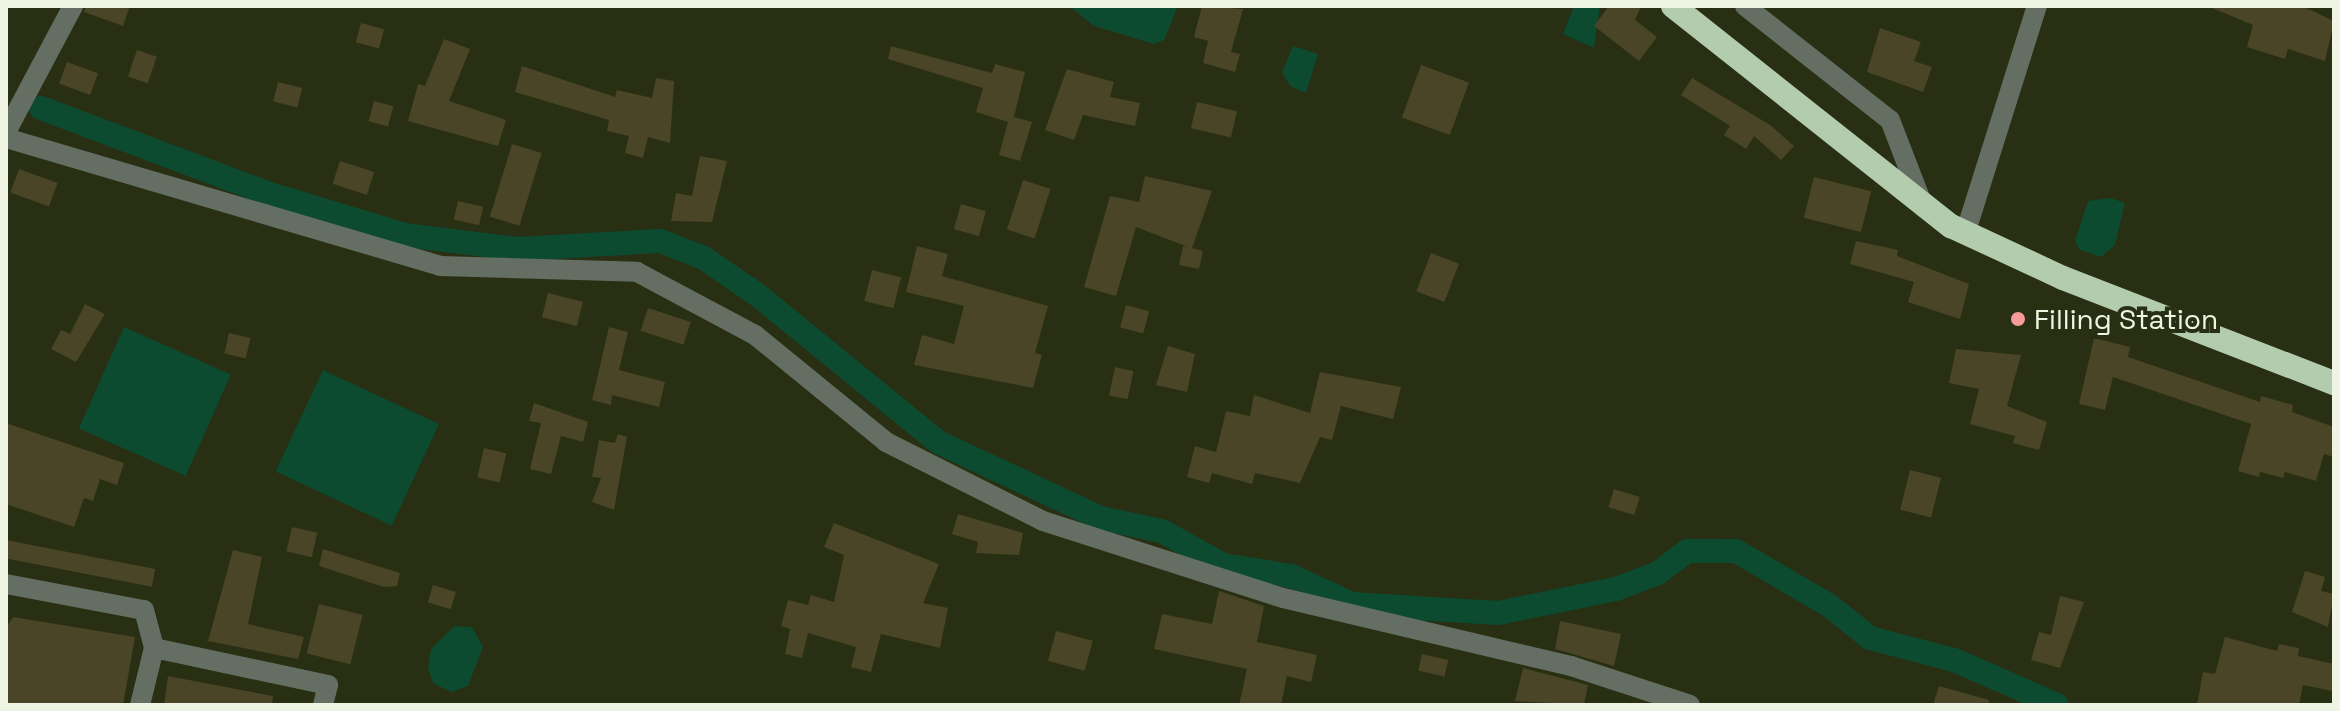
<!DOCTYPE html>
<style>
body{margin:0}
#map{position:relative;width:2340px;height:711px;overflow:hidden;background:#282f12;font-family:"Space Grotesk",sans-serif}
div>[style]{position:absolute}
.water>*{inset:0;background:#0d4b31;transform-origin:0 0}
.canal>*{height:24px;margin:-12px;padding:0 12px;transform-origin:12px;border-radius:12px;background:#0d4b31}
.building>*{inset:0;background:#4a4526;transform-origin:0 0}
.minor>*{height:20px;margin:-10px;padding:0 10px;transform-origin:10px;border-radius:10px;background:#646e63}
.highway>*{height:24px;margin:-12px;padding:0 12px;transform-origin:12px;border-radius:12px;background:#b3ccae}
.dots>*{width:22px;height:22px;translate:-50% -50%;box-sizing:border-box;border:4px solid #282f12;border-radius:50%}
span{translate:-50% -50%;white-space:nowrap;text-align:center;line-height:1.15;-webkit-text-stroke:8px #282f12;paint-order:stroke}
.poi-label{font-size:28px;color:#f0f5e3}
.left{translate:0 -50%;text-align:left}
.frame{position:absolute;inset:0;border:8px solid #f0f5e3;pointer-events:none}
</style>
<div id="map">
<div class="water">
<i style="clip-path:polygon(1069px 6px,1178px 6px,1164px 40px,1154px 44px,1094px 26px)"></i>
<i style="clip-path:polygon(1574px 6px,1600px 6px,1594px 48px,1563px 34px)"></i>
<i style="clip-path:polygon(1293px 46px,1318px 54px,1306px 93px,1290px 86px,1282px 72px)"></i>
<i style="clip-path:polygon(2111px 198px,2125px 203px,2115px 245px,2101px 257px,2080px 250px,2075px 241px,2088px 201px)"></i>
<i style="left:124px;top:327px;width:117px;height:111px;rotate:24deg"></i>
<i style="left:323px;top:370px;width:128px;height:112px;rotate:25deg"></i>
<i style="clip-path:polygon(454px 626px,472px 627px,483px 647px,468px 686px,451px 692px,433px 683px,428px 668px,431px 649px)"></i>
</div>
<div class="canal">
<i style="left:41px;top:108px;width:245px;rotate:20.6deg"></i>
<i style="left:270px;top:194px;width:141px;rotate:16.9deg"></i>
<i style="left:405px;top:235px;width:113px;rotate:7.1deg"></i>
<i style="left:517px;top:249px;width:143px;rotate:-3.2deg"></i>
<i style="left:660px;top:241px;width:47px;rotate:21.1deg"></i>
<i style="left:704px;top:258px;width:67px;rotate:34.6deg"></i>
<i style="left:759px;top:296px;width:231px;rotate:39.2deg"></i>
<i style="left:938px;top:442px;width:179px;rotate:25.1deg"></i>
<i style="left:1100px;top:518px;width:63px;rotate:11.8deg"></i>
<i style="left:1162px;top:531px;width:70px;rotate:29.1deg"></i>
<i style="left:1223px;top:565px;width:69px;rotate:9.2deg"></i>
<i style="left:1291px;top:576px;width:67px;rotate:24.7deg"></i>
<i style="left:1352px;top:604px;width:146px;rotate:3.5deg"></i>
<i style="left:1498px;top:613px;width:120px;rotate:-11.5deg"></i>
<i style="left:1616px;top:589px;width:45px;rotate:-20.9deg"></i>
<i style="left:1658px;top:573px;width:36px;rotate:-37deg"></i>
<i style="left:1687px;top:551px;width:49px"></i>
<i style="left:1736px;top:551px;width:109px;rotate:30.3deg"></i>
<i style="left:1830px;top:606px;width:51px;rotate:38.7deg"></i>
<i style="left:1870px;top:638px;width:87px;rotate:14.7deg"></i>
<i style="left:1954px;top:660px;width:112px;rotate:23.6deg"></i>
</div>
<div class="building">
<i style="clip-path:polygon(86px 6px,130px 6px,123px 26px,84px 12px)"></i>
<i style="clip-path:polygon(1202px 6px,1243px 9px,1231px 52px,1240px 54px,1235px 72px,1203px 63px,1208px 41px,1194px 37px)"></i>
<i style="clip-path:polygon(1609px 6px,1641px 6px,1635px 20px,1657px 37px,1639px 61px,1594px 26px)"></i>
<i style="clip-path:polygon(2207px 6px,2302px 6px,2334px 21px,2325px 61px,2288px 49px,2285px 59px,2247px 47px,2253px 25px)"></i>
<i style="left:361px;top:23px;width:24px;height:20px;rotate:15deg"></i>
<i style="clip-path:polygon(1880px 28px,1921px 42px,1914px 61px,1932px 67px,1923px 92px,1867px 72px)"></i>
<i style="clip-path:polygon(444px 39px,470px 49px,449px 101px,506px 120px,498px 146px,408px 121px,418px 84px,425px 86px)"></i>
<i style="clip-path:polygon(891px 46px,992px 73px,995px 64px,1025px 72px,1014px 117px,1032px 122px,1020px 161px,999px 155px,1008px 122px,976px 112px,983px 88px,888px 59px)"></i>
<i style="left:137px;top:50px;width:21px;height:28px;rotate:19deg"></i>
<i style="left:67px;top:62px;width:33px;height:23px;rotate:20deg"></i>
<i style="left:1421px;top:65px;width:51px;height:56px;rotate:20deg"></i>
<i style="clip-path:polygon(522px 66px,615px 97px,617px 90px,652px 98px,656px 78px,674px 81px,670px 143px,648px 137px,643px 158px,625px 153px,629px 136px,607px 131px,609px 120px,515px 92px)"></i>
<i style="clip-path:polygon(1067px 69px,1114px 82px,1110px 97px,1140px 103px,1135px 126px,1083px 115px,1074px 140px,1045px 130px)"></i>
<i style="clip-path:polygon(1692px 78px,1770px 125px,1794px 146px,1781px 160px,1754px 136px,1746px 149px,1724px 135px,1730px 126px,1681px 95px)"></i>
<i style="left:278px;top:82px;width:25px;height:20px;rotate:14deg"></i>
<i style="left:374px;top:101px;width:20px;height:21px;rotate:15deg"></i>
<i style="left:1197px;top:102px;width:41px;height:27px;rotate:13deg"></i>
<i style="left:512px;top:144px;width:31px;height:76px;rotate:17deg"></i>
<i style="clip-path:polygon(700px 156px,727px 161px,712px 222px,671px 221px,676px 193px,692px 196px)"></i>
<i style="left:340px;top:161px;width:36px;height:24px;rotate:18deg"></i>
<i style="left:19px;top:169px;width:41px;height:25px;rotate:20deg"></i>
<i style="clip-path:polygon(1145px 176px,1212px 191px,1192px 248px,1203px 251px,1199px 269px,1179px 265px,1183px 246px,1188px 247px,1136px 227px,1116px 296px,1084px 287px,1110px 196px,1139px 202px)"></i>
<i style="left:1814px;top:177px;width:59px;height:42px;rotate:14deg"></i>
<i style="left:1023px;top:180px;width:29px;height:52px;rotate:18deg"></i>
<i style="left:458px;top:201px;width:26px;height:19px;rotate:13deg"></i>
<i style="left:961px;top:204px;width:26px;height:26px;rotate:16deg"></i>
<i style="clip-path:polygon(1856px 241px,1898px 250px,1897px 256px,1969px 284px,1960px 319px,1908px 302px,1914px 282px,1850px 264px)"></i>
<i style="clip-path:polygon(917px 246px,948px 254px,942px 276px,1048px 306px,1035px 353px,1042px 355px,1033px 388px,914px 365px,922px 335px,954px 344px,964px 306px,906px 292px)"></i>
<i style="left:1431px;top:253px;width:30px;height:41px;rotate:21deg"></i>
<i style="left:872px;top:270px;width:30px;height:32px;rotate:14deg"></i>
<i style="left:548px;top:293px;width:36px;height:25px;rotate:14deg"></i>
<i style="clip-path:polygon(85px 304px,105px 314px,76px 362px,51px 349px,61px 330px,70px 334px)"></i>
<i style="left:1126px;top:305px;width:24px;height:23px;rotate:15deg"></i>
<i style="left:648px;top:308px;width:45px;height:24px;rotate:18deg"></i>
<i style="clip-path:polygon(609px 327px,628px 332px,619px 370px,665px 382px,659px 407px,612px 395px,611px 405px,592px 400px)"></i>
<i style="left:229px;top:333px;width:22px;height:21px;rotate:13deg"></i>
<i style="clip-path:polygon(2094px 338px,2130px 347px,2128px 357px,2260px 402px,2261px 396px,2293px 405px,2292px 412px,2334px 427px,2334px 457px,2324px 454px,2316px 481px,2285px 472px,2283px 478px,2260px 472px,2259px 477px,2238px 471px,2251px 424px,2113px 377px,2105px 410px,2079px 404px)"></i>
<i style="clip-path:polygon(1168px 346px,1195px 354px,1187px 392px,1156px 385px)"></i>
<i style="clip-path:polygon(1956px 349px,2021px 355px,2007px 406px,2047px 422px,2039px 450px,2013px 443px,2015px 436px,1970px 424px,1979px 389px,1949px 383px)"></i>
<i style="left:1115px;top:367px;width:19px;height:29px;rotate:12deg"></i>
<i style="clip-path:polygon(1320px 372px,1401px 387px,1393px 419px,1341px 406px,1332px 440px,1320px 437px,1300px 483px,1255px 473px,1252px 484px,1212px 473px,1209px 483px,1187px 477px,1195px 446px,1216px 452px,1226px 411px,1250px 416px,1254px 395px,1310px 413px)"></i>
<i style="clip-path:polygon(534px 403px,588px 422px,583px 442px,561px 436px,551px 474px,530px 469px,541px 423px,529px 421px)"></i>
<i style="clip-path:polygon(6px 423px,124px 463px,117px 485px,100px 479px,93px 501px,84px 498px,74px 527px,6px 504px)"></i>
<i style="clip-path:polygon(618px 434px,627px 437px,614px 510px,592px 502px,601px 478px,592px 477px,599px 440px,615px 443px)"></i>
<i style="left:484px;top:448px;width:23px;height:30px;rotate:13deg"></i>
<i style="left:1910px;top:470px;width:32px;height:41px;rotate:14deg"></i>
<i style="left:1614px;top:489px;width:27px;height:19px;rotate:17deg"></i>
<i style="clip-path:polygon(958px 514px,1023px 533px,1019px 555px,976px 553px,978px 542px,952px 534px)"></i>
<i style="clip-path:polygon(834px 523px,939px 564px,923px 603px,948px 608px,940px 648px,881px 634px,871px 672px,851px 667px,856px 647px,808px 633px,802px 658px,785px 654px,790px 629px,781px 626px,788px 600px,808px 605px,811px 595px,834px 602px,844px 555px,824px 547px)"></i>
<i style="left:292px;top:527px;width:26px;height:25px;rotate:13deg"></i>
<i style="left:6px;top:540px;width:152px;height:18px;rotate:11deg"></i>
<i style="clip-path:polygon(323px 549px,400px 573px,397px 586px,384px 587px,319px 566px)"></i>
<i style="clip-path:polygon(233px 550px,262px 557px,248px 624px,304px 637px,298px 659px,208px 641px)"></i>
<i style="clip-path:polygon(2305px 571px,2325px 577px,2321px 591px,2334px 594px,2328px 627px,2292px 612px)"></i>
<i style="left:433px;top:585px;width:24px;height:18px;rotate:17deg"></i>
<i style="clip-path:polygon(1219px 591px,1264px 606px,1257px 642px,1317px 655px,1311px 682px,1287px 676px,1281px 705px,1239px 705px,1247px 669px,1154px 649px,1162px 614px,1212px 624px)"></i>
<i style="clip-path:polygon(2060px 596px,2084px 602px,2060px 668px,2031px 660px,2039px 632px,2051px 635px)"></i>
<i style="left:319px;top:604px;width:45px;height:51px;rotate:14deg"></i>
<i style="clip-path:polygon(13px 617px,135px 637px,123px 705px,6px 705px,6px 628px)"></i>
<i style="clip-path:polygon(1560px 621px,1621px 634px,1614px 666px,1555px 649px)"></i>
<i style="left:1056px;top:631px;width:38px;height:31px;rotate:15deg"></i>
<i style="clip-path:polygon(2225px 637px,2277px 651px,2279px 644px,2299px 648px,2298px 656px,2334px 664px,2332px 691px,2303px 685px,2299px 705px,2197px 705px,2203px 672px,2215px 674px)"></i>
<i style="left:1422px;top:654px;width:27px;height:17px;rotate:13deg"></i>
<i style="clip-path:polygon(1523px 668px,1588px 685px,1584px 705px,1515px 701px)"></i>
<i style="clip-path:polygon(168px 676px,273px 696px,272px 705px,164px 705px)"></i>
<i style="clip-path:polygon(1939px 686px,1989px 700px,1988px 705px,1933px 705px)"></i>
</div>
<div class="minor">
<i style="left:1745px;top:6px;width:184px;rotate:38.2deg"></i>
<i style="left:1890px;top:120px;width:94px;rotate:68.9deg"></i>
<i style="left:6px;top:132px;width:143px;rotate:-62deg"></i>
<i style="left:6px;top:138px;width:452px;rotate:16.4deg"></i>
<i style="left:440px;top:266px;width:197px;rotate:1.7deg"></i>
<i style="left:637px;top:272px;width:134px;rotate:28.1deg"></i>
<i style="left:755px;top:335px;width:169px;rotate:39.2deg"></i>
<i style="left:886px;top:442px;width:176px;rotate:26.7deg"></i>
<i style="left:1043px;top:521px;width:252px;rotate:17.8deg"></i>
<i style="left:1283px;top:598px;width:296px;rotate:13.3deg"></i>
<i style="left:1571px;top:666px;width:125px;rotate:18.1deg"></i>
<i style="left:1965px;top:234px;width:239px;rotate:-72.5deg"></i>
<i style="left:6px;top:584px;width:140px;rotate:10.7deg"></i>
<i style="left:144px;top:610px;width:39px;rotate:75deg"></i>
<i style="left:154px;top:648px;width:178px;rotate:12deg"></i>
<i style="left:328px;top:685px;width:21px;rotate:104deg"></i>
<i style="left:140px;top:705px;width:59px;rotate:-76.2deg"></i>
</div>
<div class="highway">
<i style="left:1673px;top:6px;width:355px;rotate:38.4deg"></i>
<i style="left:1951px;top:226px;width:123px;rotate:24.9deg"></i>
<i style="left:2063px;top:278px;width:291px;rotate:21.2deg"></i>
</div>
<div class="dots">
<i style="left:2018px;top:319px;background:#f59b99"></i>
</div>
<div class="poi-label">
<span class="left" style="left:2034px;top:319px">Filling Station</span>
</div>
<div class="frame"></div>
</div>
